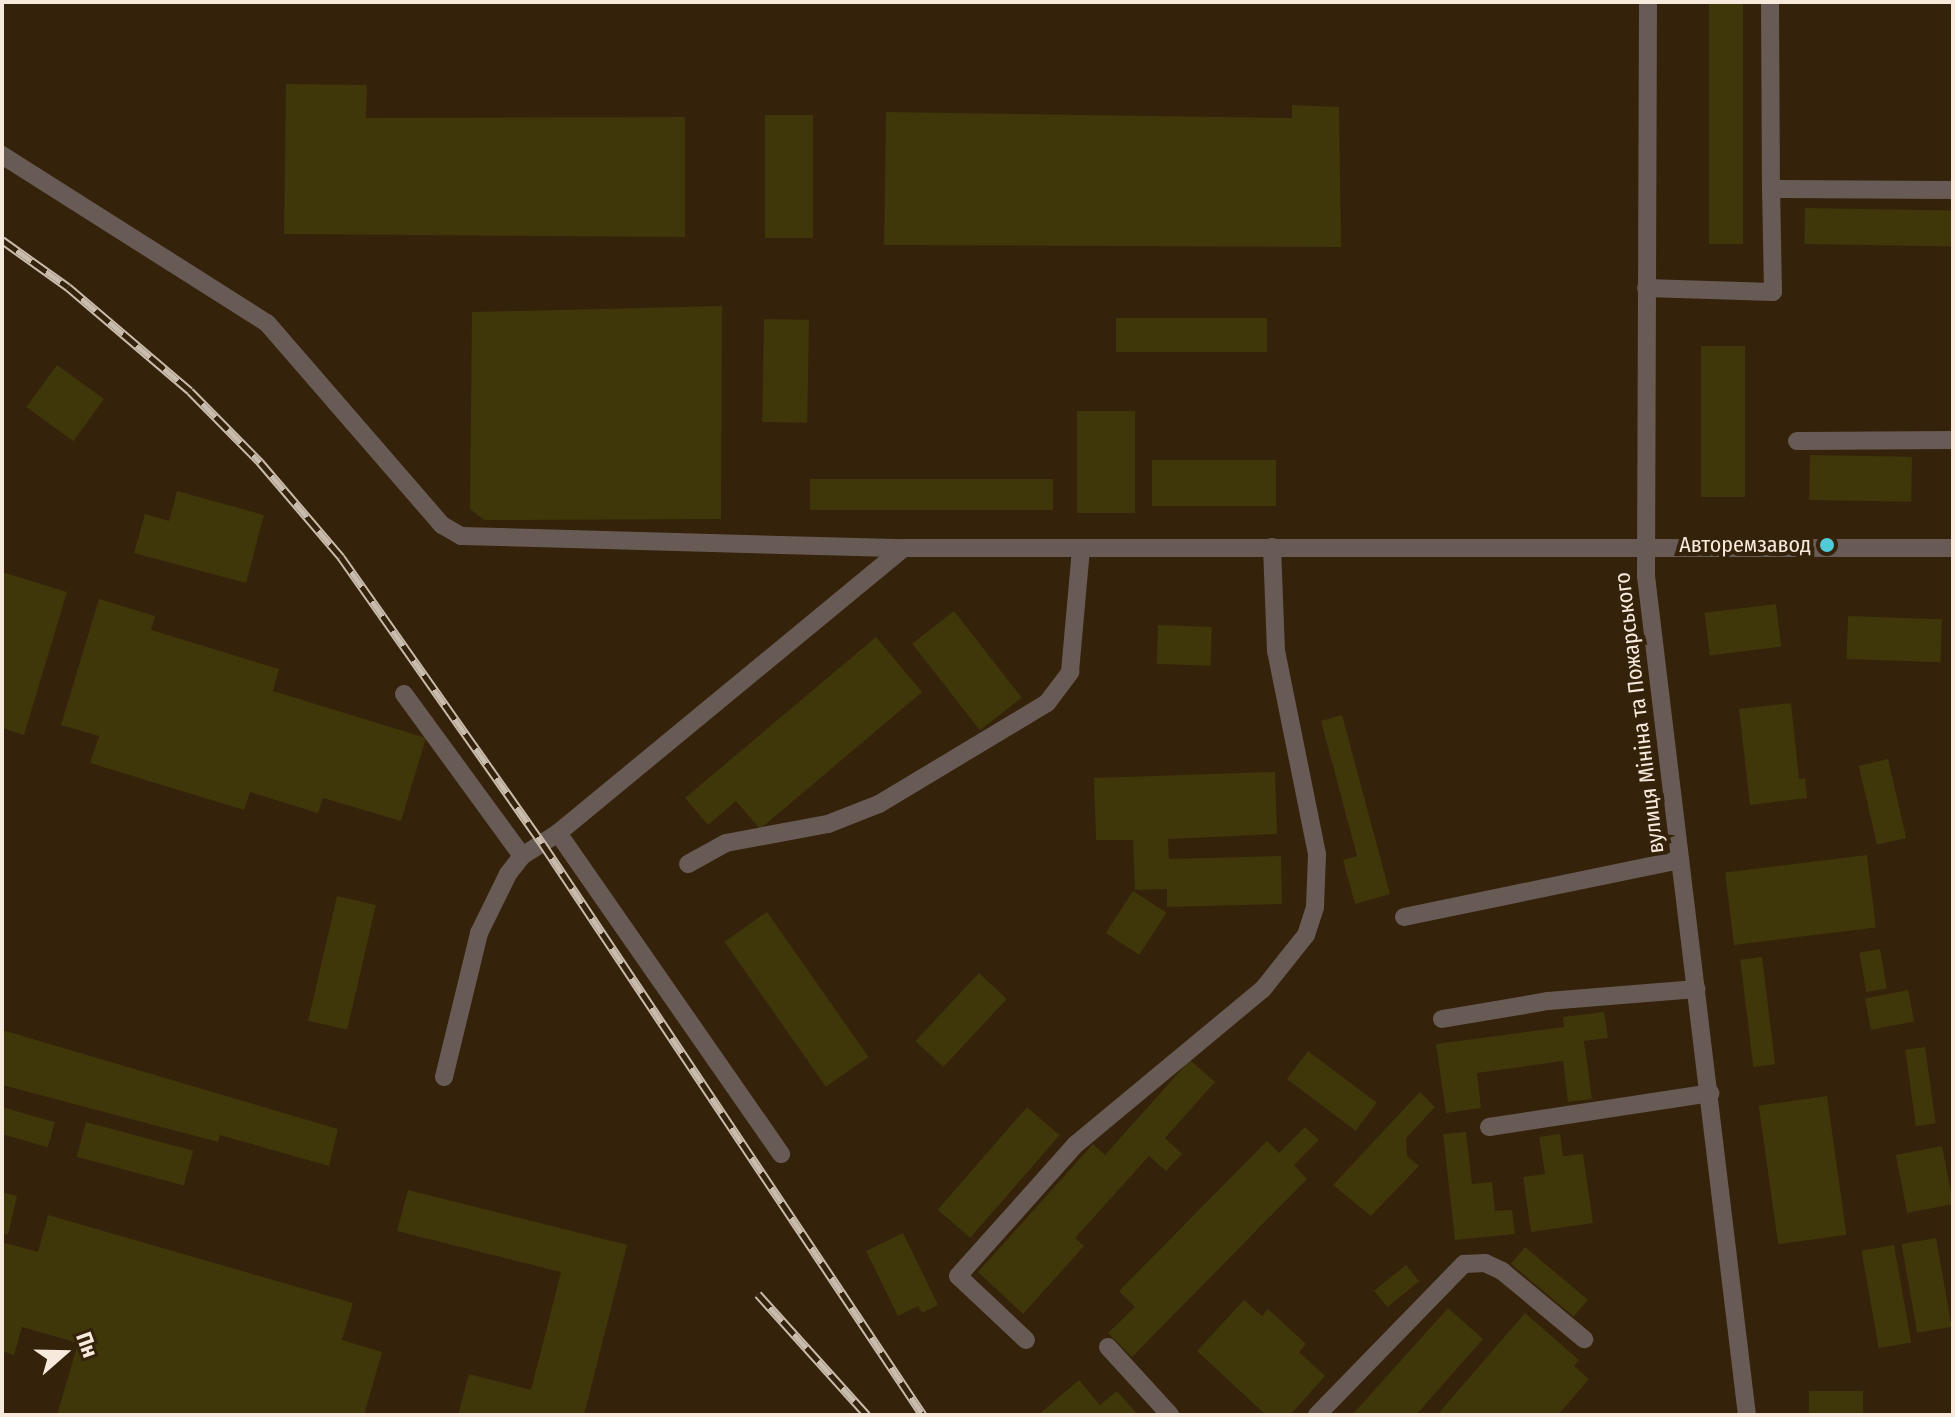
<!DOCTYPE html>
<meta charset="utf-8">
<style>
body{margin:0}
#map{position:relative;width:1955px;height:1417px;overflow:hidden;background:#35220b;font-family:"Fira Sans Condensed",sans-serif}
div>[style]{position:absolute}
.building>*{inset:0;background:#3f360a;transform-origin:0 0}
.minor>*{height:18px;margin:-9px;padding:0 9px;transform-origin:9px;border-radius:9px;background:#685a55}
.rail>*{height:9px;margin-top:-4.5px;transform-origin:0;background:repeating-linear-gradient(90deg,#35220b 0 18px,#cabcac 0 36px);box-sizing:border-box;border-block:2px solid #cabcac}
.dots>*{width:22px;height:22px;translate:-50% -50%;box-sizing:border-box;border:4px solid #35220b;border-radius:50%}
span{translate:-50% -50%;white-space:nowrap;text-align:center;line-height:1.15;-webkit-text-stroke:8px #35220b;paint-order:stroke}
.poi-label{font-size:22px;color:#f7eadd}
.right{translate:-100% -50%;text-align:right}
.street-label{font-size:22px;color:#f7eadd}
.frame{position:absolute;inset:0;border:4px solid #f7eadd;pointer-events:none}
.north{position:absolute;left:24px;top:1313px;width:80px;height:80px;-webkit-text-stroke:6px #35220b;paint-order:stroke;rotate:70deg;font-size:22px;font-weight:700;line-height:32px;text-align:center;color:#f7eadd}
.north::after{content:'';display:block;margin:auto;width:28px;height:36px;background:#f7eadd;clip-path:polygon(50% 0,100% 100%,50% 72%,0 100%)}
</style>
<div id="map">
<div class="building">
<i style="left:1709px;top:2px;width:34px;height:242px"></i>
<i style="clip-path:polygon(286px 84px,367px 85px,366px 118px,685px 117px,685px 237px,284px 234px)"></i>
<i style="clip-path:polygon(1292px 105px,1339px 107px,1341px 247px,884px 245px,886px 112px,1292px 118px)"></i>
<i style="left:765px;top:115px;width:48px;height:123px"></i>
<i style="left:1805px;top:208px;width:148px;height:36px;rotate:1deg"></i>
<i style="clip-path:polygon(722px 306px,721px 519px,484px 520px,470px 509px,472px 312px)"></i>
<i style="left:1116px;top:318px;width:151px;height:34px"></i>
<i style="left:764px;top:319px;width:45px;height:103px;rotate:1deg"></i>
<i style="left:1701px;top:346px;width:44px;height:151px"></i>
<i style="left:57px;top:365px;width:58px;height:52px;rotate:36deg"></i>
<i style="left:1077px;top:411px;width:58px;height:102px"></i>
<i style="left:1810px;top:455px;width:102px;height:45px;rotate:1deg"></i>
<i style="left:1152px;top:460px;width:124px;height:46px"></i>
<i style="left:810px;top:479px;width:243px;height:31px"></i>
<i style="clip-path:polygon(177px 491px,264px 515px,246px 583px,134px 553px,145px 514px,169px 521px)"></i>
<i style="clip-path:polygon(2px 572px,67px 592px,24px 735px,2px 728px)"></i>
<i style="clip-path:polygon(99px 599px,155px 616px,151px 630px,279px 669px,273px 691px,426px 738px,401px 821px,323px 798px,318px 813px,250px 792px,244px 810px,90px 763px,99px 736px,61px 725px)"></i>
<i style="left:1776px;top:604px;width:43px;height:72px;rotate:83deg"></i>
<i style="left:954px;top:611px;width:110px;height:53px;rotate:52deg"></i>
<i style="left:1848px;top:616px;width:94px;height:43px;rotate:2deg"></i>
<i style="left:1158px;top:625px;width:54px;height:39px;rotate:2deg"></i>
<i style="clip-path:polygon(876px 637px,922px 692px,760px 829px,736px 801px,708px 825px,685px 798px)"></i>
<i style="clip-path:polygon(1791px 703px,1799px 779px,1805px 778px,1807px 798px,1750px 805px,1739px 709px)"></i>
<i style="clip-path:polygon(1342px 715px,1390px 894px,1355px 904px,1343px 860px,1357px 856px,1321px 721px)"></i>
<i style="left:1888px;top:759px;width:81px;height:30px;rotate:77deg"></i>
<i style="clip-path:polygon(1275px 772px,1277px 834px,1168px 839px,1169px 859px,1281px 856px,1282px 904px,1167px 907px,1167px 889px,1135px 890px,1133px 840px,1096px 840px,1094px 778px)"></i>
<i style="left:1867px;top:855px;width:73px;height:143px;rotate:83deg"></i>
<i style="left:1133px;top:891px;width:40px;height:50px;rotate:33deg"></i>
<i style="left:337px;top:896px;width:40px;height:128px;rotate:13deg"></i>
<i style="left:767px;top:912px;width:177px;height:52px;rotate:55deg"></i>
<i style="left:1880px;top:949px;width:40px;height:21px;rotate:80deg"></i>
<i style="left:1762px;top:957px;width:108px;height:22px;rotate:83deg"></i>
<i style="left:979px;top:973px;width:38px;height:93px;rotate:43deg"></i>
<i style="left:1908px;top:990px;width:32px;height:44px;rotate:79deg"></i>
<i style="clip-path:polygon(1604px 1012px,1608px 1038px,1584px 1041px,1592px 1099px,1568px 1102px,1563px 1061px,1477px 1073px,1481px 1108px,1446px 1113px,1436px 1044px,1564px 1027px,1563px 1017px)"></i>
<i style="clip-path:polygon(2px 1030px,338px 1129px,329px 1166px,220px 1135px,218px 1142px,2px 1085px)"></i>
<i style="left:1925px;top:1047px;width:77px;height:20px;rotate:82deg"></i>
<i style="left:1308px;top:1051px;width:86px;height:35px;rotate:37deg"></i>
<i style="clip-path:polygon(1190px 1060px,1215px 1082px,1165px 1138px,1182px 1154px,1166px 1171px,1149px 1156px,1075px 1238px,1084px 1246px,1023px 1314px,978px 1272px,1093px 1144px,1105px 1155px)"></i>
<i style="clip-path:polygon(1420px 1092px,1435px 1107px,1406px 1138px,1407px 1156px,1419px 1166px,1371px 1216px,1333px 1185px)"></i>
<i style="left:1827px;top:1096px;width:140px;height:69px;rotate:82deg"></i>
<i style="left:2px;top:1107px;width:55px;height:26px;rotate:16deg"></i>
<i style="left:1027px;top:1107px;width:43px;height:136px;rotate:41deg"></i>
<i style="left:86px;top:1122px;width:111px;height:36px;rotate:15deg"></i>
<i style="clip-path:polygon(1305px 1127px,1319px 1140px,1294px 1165px,1307px 1179px,1132px 1357px,1108px 1333px,1135px 1307px,1119px 1291px,1267px 1141px,1279px 1153px)"></i>
<i style="clip-path:polygon(1466px 1132px,1472px 1184px,1492px 1182px,1495px 1211px,1512px 1210px,1515px 1234px,1455px 1240px,1443px 1134px)"></i>
<i style="clip-path:polygon(1560px 1134px,1563px 1156px,1583px 1154px,1593px 1223px,1531px 1232px,1523px 1177px,1545px 1174px,1539px 1137px)"></i>
<i style="left:1942px;top:1146px;width:59px;height:47px;rotate:79deg"></i>
<i style="clip-path:polygon(408px 1190px,627px 1245px,584px 1415px,458px 1415px,469px 1374px,531px 1390px,561px 1272px,397px 1231px)"></i>
<i style="clip-path:polygon(2px 1192px,17px 1196px,8px 1235px,2px 1233px)"></i>
<i style="clip-path:polygon(48px 1215px,353px 1303px,342px 1340px,382px 1352px,364px 1415px,57px 1415px,78px 1343px,22px 1327px,14px 1355px,2px 1351px,2px 1242px,38px 1252px)"></i>
<i style="clip-path:polygon(903px 1233px,938px 1305px,922px 1313px,918px 1306px,898px 1316px,866px 1251px)"></i>
<i style="left:1936px;top:1238px;width:90px;height:35px;rotate:80deg"></i>
<i style="left:1894px;top:1245px;width:99px;height:33px;rotate:80deg"></i>
<i style="left:1525px;top:1247px;width:82px;height:22px;rotate:40deg"></i>
<i style="left:1406px;top:1265px;width:21px;height:41px;rotate:51deg"></i>
<i style="clip-path:polygon(1244px 1300px,1262px 1316px,1268px 1309px,1306px 1344px,1299px 1352px,1325px 1376px,1290px 1415px,1266px 1415px,1197px 1351px)"></i>
<i style="clip-path:polygon(1448px 1308px,1483px 1339px,1416px 1415px,1352px 1415px)"></i>
<i style="clip-path:polygon(1525px 1313px,1579px 1360px,1574px 1366px,1589px 1379px,1558px 1415px,1437px 1415px)"></i>
<i style="clip-path:polygon(1079px 1380px,1100px 1405px,1117px 1391px,1138px 1415px,1038px 1415px)"></i>
<i style="left:1809px;top:1391px;width:54px;height:24px"></i>
</div>
<div class="minor">
<i style="left:1648px;top:2px;width:574px;rotate:90.2deg"></i>
<i style="left:1646px;top:576px;width:845px;rotate:83.14deg"></i>
<i style="left:1770px;top:2px;width:187px;rotate:89.7deg"></i>
<i style="left:1771px;top:189px;width:182px;rotate:0.3deg"></i>
<i style="left:2px;top:155px;width:314px;rotate:32.4deg"></i>
<i style="left:267px;top:323px;width:267px;rotate:49.1deg"></i>
<i style="left:442px;top:525px;width:22px;rotate:30deg"></i>
<i style="left:461px;top:536px;width:443px;rotate:1.6deg"></i>
<i style="left:904px;top:548px;width:1049px"></i>
<i style="left:1646px;top:288px;width:127px;rotate:1.8deg"></i>
<i style="left:1773px;top:292px;width:103px;rotate:-91.1deg"></i>
<i style="left:1797px;top:441px;width:156px;rotate:-0.4deg"></i>
<i style="left:404px;top:694px;width:200px;rotate:53.9deg"></i>
<i style="left:558px;top:833px;width:391px;rotate:55.2deg"></i>
<i style="left:688px;top:864px;width:43px;rotate:-28.9deg"></i>
<i style="left:726px;top:843px;width:104px;rotate:-10.6deg"></i>
<i style="left:828px;top:824px;width:55px;rotate:-21.4deg"></i>
<i style="left:879px;top:804px;width:196px;rotate:-31deg"></i>
<i style="left:1047px;top:703px;width:39px;rotate:-53deg"></i>
<i style="left:1070px;top:672px;width:124px;rotate:-84.9deg"></i>
<i style="left:1404px;top:917px;width:282px;rotate:-11.7deg"></i>
<i style="left:1442px;top:1019px;width:108px;rotate:-9.6deg"></i>
<i style="left:1548px;top:1001px;width:149px;rotate:-4.6deg"></i>
<i style="left:444px;top:1077px;width:148px;rotate:-76.3deg"></i>
<i style="left:479px;top:933px;width:66px;rotate:-63.8deg"></i>
<i style="left:508px;top:874px;width:23px;rotate:-52deg"></i>
<i style="left:522px;top:856px;width:43px;rotate:-32.6deg"></i>
<i style="left:558px;top:833px;width:448px;rotate:-39.5deg"></i>
<i style="left:1489px;top:1127px;width:224px;rotate:-8.7deg"></i>
<i style="left:1026px;top:1340px;width:93px;rotate:-136.7deg"></i>
<i style="left:958px;top:1276px;width:176px;rotate:-48.2deg"></i>
<i style="left:1075px;top:1145px;width:244px;rotate:-39.7deg"></i>
<i style="left:1263px;top:989px;width:69px;rotate:-51.5deg"></i>
<i style="left:1306px;top:935px;width:29px;rotate:-72deg"></i>
<i style="left:1315px;top:907px;width:53px;rotate:-87.8deg"></i>
<i style="left:1317px;top:854px;width:207px;rotate:-101.4deg"></i>
<i style="left:1276px;top:651px;width:104px;rotate:-92.2deg"></i>
<i style="left:1108px;top:1347px;width:92px;rotate:47.6deg"></i>
<i style="left:1317px;top:1415px;width:211px;rotate:-45.8deg"></i>
<i style="left:1464px;top:1264px;width:21px;rotate:-3deg"></i>
<i style="left:1485px;top:1263px;width:19px;rotate:25deg"></i>
<i style="left:1502px;top:1271px;width:107px;rotate:39.7deg"></i>
</div>
<div class="rail">
<i style="left:2px;top:240px;width:81px;rotate:35.5deg"></i>
<i style="left:68px;top:287px;width:160px;rotate:40.4deg"></i>
<i style="left:190px;top:391px;width:100px;rotate:45.4deg"></i>
<i style="left:260px;top:462px;width:125px;rotate:49.5deg"></i>
<i style="left:341px;top:557px;width:350px;rotate:54.9deg"></i>
<i style="left:542px;top:843px;width:687px;rotate:56.33deg"></i>
<i style="left:758px;top:1294px;width:163px;rotate:48deg"></i>
</div>
<div class="dots">
<i style="left:1827px;top:545px;background:#52cbd8"></i>
</div>
<div class="poi-label">
<span class="right" style="left:1811px;top:545px">Авторемзавод</span>
</div>
<div class="street-label">
<span style="left:1639px;top:713px;rotate:-97deg">вулиця Мініна та Пожарського</span>
</div>
<div class="frame"></div>
<div class="north">Пн</div>
</div>
